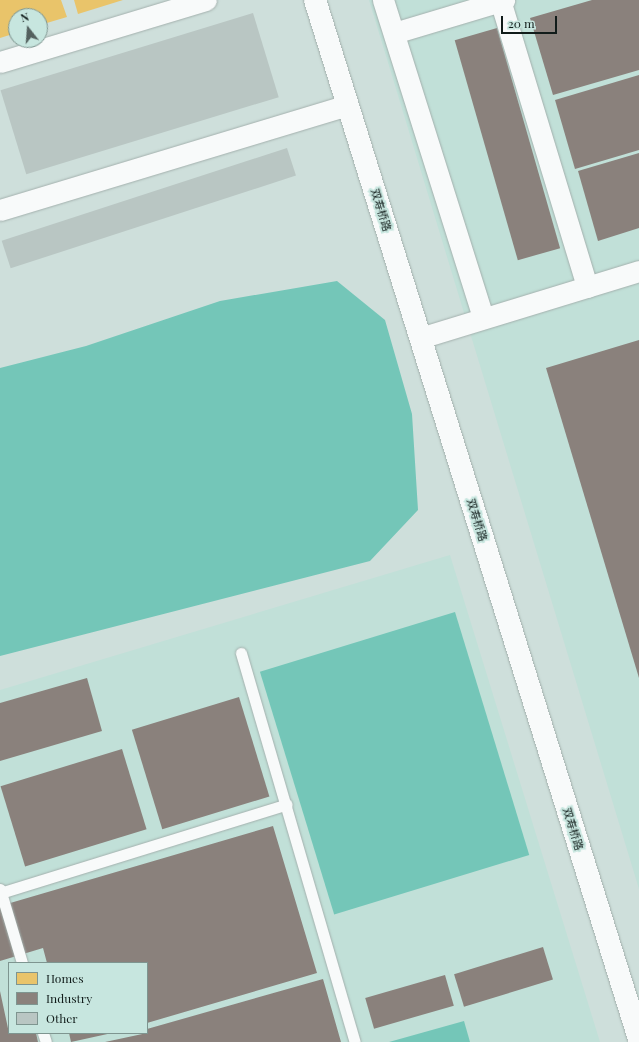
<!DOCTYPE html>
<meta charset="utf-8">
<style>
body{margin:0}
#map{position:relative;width:639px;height:1042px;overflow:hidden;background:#cedfdb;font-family:"Playfair Display","Noto Sans SC",serif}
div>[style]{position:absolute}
.built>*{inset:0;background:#c1e0d8}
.forest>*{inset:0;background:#74c6b8;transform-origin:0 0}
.homes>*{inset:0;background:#e9c46a}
.industry>*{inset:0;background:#8a817c;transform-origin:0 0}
.building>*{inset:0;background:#b9c6c3;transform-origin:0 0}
.roads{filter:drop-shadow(0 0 1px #a3b0ad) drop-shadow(0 0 1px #a3b0ad)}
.service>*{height:11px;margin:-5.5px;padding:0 5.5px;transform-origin:5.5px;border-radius:5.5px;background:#f8fafa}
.minor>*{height:21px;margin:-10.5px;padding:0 10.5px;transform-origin:10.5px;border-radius:10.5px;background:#f8fafa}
.tertiary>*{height:22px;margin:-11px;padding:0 11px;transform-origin:11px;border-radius:11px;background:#f8fafa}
span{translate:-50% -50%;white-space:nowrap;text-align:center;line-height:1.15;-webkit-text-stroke:4px #c7e6df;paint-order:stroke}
.street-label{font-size:11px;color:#111c1a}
.legend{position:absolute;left:8px;top:962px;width:140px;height:72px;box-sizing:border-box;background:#c7e6df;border:1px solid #7e9590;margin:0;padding:5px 7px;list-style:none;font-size:12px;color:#111c1a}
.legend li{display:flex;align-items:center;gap:8px;height:20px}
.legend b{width:20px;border:1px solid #7e9590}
.north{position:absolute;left:8px;top:8px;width:40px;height:40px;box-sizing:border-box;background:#c7e6df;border:1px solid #7e9590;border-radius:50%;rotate:343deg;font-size:11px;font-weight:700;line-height:16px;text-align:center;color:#111c1a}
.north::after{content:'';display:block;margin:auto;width:14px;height:18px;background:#53605e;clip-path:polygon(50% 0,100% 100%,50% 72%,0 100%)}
.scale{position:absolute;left:501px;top:16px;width:56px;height:18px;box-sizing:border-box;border:2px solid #111c1a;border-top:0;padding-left:5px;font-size:12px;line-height:14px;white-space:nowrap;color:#111c1a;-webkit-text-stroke:3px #c7e6df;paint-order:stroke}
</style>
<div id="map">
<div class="built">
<i style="clip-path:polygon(369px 0,639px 0,639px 889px)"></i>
<i style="clip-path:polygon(evenodd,450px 555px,600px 1042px,0 1042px,0 690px,450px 555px,9px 963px,147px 963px,147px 1033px,9px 1033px,9px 963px)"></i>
</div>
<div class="forest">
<i style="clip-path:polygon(337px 281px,385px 320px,412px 414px,418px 510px,370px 561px,0 656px,0 368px,86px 346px,220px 301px)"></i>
<i style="left:455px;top:612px;width:254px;height:204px;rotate:73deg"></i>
<i style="clip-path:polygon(464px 1021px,470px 1042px,389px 1042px)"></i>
</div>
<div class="homes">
<i style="clip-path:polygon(0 0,61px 0,67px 17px,40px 25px,40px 16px,16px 16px,16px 33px,0 38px)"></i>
<i style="clip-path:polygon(74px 0,123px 0,78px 14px)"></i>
</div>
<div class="industry">
<i style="clip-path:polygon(592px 0,639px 0,639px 70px,553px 95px,530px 18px)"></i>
<i style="left:497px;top:28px;width:229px;height:44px;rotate:74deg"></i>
<i style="clip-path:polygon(639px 75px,639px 150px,575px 169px,555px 100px)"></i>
<i style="clip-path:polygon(639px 153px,639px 228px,598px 241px,578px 171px)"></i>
<i style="clip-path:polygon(639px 340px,639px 678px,546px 368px)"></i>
<i style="clip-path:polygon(87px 678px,102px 731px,0 761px,0 703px)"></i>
<i style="left:239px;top:697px;width:104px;height:112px;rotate:73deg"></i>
<i style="left:122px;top:749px;width:84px;height:127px;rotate:73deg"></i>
<i style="clip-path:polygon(273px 826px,317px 973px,147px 1023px,147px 963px,47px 963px,43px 948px,0 961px,0 906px)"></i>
<i style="left:543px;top:947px;width:34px;height:93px;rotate:73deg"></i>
<i style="left:445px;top:975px;width:32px;height:83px;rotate:74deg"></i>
<i style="clip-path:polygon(323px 979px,341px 1042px,105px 1042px,147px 1033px,147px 1029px)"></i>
<i style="clip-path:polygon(0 991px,9px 1033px,36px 1033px,38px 1042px,0 1042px)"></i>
<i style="clip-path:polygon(69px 1033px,112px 1033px,71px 1042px)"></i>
</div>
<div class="building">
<i style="left:253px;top:13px;width:88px;height:264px;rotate:73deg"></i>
<i style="left:287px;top:148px;width:29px;height:300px;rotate:72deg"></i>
</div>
<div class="roads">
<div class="service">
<i style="left:241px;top:653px;width:405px;rotate:73.7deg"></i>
<i style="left:0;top:889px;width:77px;rotate:73.4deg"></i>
<i style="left:0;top:893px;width:300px;rotate:-17.2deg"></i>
<i style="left:43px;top:1033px;width:9px;rotate:72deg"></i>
</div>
<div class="minor">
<i style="left:383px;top:0;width:333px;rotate:72.5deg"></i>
<i style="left:500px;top:0;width:300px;rotate:73.1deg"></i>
<i style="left:394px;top:33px;width:115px;rotate:-16.7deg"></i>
<i style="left:0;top:62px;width:215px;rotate:-16.8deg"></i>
<i style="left:0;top:210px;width:363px;rotate:-16.8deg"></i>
<i style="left:420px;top:338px;width:229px;rotate:-17deg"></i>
</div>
<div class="tertiary">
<i style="left:315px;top:0;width:1088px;rotate:72.68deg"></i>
</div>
</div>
<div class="street-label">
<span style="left:381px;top:210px;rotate:73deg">双寿桥路</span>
<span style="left:477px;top:520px;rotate:73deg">双寿桥路</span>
<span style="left:573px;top:829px;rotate:73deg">双寿桥路</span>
</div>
<ul class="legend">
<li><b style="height:11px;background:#e9c46a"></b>Homes</li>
<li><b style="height:11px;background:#8a817c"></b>Industry</li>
<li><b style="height:11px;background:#b9c6c3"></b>Other</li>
</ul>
<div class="north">N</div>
<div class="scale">20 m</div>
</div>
